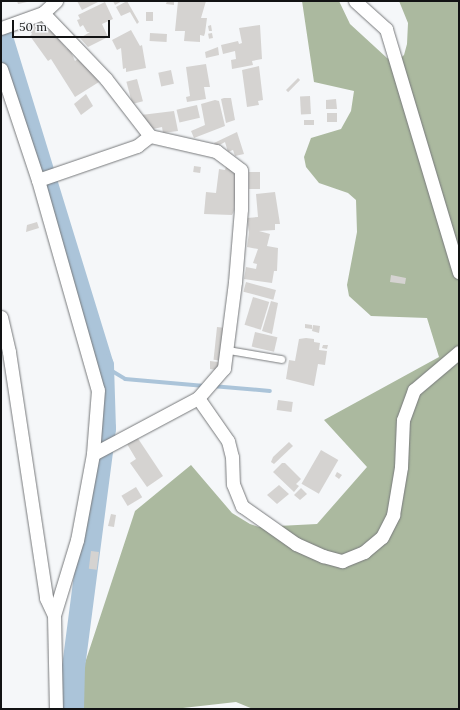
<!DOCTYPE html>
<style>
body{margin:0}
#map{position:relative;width:460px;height:710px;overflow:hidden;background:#f5f7f9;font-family:Lora,serif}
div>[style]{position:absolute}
.forest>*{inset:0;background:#abb99f}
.stream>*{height:4px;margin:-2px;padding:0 2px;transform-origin:2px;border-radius:2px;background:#abc4d9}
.river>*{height:23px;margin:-11.5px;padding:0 11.5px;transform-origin:11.5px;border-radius:11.5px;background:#abc4d9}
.building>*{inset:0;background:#d5d3d1;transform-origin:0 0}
.roads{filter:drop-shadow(0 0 1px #77797b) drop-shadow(0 0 1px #77797b)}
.lane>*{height:7px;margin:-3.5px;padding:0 3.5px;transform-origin:3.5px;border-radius:3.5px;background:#fff}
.street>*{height:13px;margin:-6.5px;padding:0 6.5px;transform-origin:6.5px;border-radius:6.5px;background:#fff}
span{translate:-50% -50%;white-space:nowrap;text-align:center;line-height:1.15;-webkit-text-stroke:3px #f5f7f9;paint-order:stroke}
.frame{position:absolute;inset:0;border:2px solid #121314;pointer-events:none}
.scale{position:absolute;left:12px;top:20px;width:98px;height:18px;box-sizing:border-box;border:2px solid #121314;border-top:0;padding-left:5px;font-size:12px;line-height:14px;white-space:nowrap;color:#121314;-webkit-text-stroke:3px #f5f7f9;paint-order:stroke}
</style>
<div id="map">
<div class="forest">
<i style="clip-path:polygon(302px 1px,339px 1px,350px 24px,387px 58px,396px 62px,404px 55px,407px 44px,408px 23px,399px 1px,459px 1px,459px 709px,253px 709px,236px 702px,174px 709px,79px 709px,83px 669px,135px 511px,191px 465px,232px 513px,250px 524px,259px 527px,317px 524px,367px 467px,324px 420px,439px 357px,427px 318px,371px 316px,349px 296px,347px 285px,357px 232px,356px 200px,348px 193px,319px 183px,306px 167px,304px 157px,311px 138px,341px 129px,351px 111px,354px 91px,314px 82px)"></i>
</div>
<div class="stream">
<i style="left:102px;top:365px;width:27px;rotate:31deg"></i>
<i style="left:125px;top:379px;width:80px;rotate:5deg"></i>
<i style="left:212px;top:386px;width:58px;rotate:4.9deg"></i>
</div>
<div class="river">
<i style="left:1px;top:37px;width:343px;rotate:72.9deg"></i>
<i style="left:102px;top:365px;width:63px;rotate:88.2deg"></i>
<i style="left:104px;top:428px;width:241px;rotate:97.4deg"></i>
<i style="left:73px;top:667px;width:42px;rotate:91.4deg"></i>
</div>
<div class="building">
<i style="clip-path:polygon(17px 1px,27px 1px,27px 2px,18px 4px)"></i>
<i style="clip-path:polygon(77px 1px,100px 1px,82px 10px)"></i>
<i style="clip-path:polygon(113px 1px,122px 1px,115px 5px)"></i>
<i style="clip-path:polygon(127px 1px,139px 22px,137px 24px,130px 12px,121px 16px,116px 7px)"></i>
<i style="clip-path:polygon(167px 1px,174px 1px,174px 5px,166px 4px)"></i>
<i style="clip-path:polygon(178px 1px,206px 1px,201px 18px,207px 18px,205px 33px,204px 36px,200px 35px,200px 42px,184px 41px,185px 31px,175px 31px)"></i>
<i style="clip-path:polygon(105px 2px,113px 19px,102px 24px,108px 37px,88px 47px,80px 38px,90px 32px,87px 32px,83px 25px,80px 27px,77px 20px,80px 19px,78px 15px)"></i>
<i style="left:146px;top:12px;width:7px;height:9px"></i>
<i style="clip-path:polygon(33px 17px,37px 23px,42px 19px,67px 49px,69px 47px,75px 61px,81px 57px,99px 82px,75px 97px,51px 59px,48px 61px,30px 36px,32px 34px,25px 22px)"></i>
<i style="clip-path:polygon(211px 25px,212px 31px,209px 31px,208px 26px)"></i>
<i style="clip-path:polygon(260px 25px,262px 59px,252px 61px,253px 65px,232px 69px,231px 60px,236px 59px,235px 51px,223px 54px,221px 45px,238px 41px,239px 44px,242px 43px,239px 28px)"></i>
<i style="clip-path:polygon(131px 30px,140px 46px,142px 45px,146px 68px,126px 72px,126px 68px,123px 69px,121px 48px,117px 50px,112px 40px)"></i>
<i style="left:150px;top:33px;width:17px;height:8px;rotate:3deg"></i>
<i style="left:212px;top:33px;width:5px;height:4px;rotate:79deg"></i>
<i style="clip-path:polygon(218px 47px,219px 55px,206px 58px,205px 52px)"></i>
<i style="clip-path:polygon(206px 64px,210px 87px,204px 87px,206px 99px,187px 102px,186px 97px,190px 96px,186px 67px)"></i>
<i style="clip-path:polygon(259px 66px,263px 100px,258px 101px,259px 105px,247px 107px,242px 70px)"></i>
<i style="left:171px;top:70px;width:14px;height:13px;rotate:78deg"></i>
<i style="left:298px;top:78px;width:3px;height:17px;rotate:45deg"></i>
<i style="left:137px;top:79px;width:23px;height:11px;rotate:75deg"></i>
<i style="clip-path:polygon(86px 94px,93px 106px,81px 115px,74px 104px)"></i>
<i style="left:310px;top:96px;width:18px;height:10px;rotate:87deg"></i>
<i style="clip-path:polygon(224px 98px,231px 98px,235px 120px,226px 123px,221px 99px)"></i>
<i style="clip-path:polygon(336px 99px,337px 109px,326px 109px,326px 100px)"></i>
<i style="clip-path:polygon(215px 100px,219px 101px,225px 126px,194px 138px,191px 131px,205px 125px,201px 104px)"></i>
<i style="left:197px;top:105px;width:13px;height:21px;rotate:77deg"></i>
<i style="clip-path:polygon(174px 111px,178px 131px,163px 133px,162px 127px,153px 129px,148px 127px,141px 115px)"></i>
<i style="left:327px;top:113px;width:10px;height:9px"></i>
<i style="left:314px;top:120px;width:5px;height:10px;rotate:90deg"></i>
<i style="clip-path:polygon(237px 132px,244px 154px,235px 156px,233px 150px,228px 152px,225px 142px,216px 147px,214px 143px)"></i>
<i style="left:194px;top:166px;width:7px;height:6px;rotate:8deg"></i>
<i style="clip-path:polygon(226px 167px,237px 172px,234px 211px,232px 215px,204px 214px,206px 192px,216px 193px,219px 169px,225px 170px)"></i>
<i style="left:249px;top:172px;width:11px;height:17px"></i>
<i style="clip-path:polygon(275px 192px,280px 224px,275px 224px,275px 230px,259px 231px,270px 234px,267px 246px,278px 248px,277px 271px,274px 271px,272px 283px,244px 279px,246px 267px,256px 269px,257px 264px,253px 263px,258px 249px,247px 247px,249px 232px,247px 218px,258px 217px,256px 194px)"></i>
<i style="clip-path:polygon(37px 222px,39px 228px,26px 232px,27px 225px)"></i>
<i style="clip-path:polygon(391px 275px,406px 278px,405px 284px,390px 282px)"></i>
<i style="left:246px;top:282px;width:31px;height:10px;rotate:15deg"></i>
<i style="left:253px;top:297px;width:17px;height:29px;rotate:17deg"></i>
<i style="clip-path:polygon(271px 301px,278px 303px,272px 334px,262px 331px)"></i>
<i style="clip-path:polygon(305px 324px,312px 325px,312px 329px,305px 328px)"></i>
<i style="clip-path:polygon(313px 325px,320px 326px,319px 333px,312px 331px)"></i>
<i style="left:217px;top:327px;width:9px;height:33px;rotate:6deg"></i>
<i style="left:255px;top:332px;width:23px;height:15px;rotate:13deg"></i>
<i style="clip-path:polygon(306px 338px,314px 339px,314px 342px,320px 343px,319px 350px,327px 351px,325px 365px,318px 364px,314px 386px,286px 379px,289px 360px,295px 361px,299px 339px)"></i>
<i style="clip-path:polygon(323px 345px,328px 345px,327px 349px,322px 348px)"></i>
<i style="clip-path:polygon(210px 361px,218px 362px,218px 370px,210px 369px)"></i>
<i style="left:278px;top:400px;width:15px;height:10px;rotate:8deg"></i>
<i style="clip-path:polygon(137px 437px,163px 476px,147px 487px,130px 463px,136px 459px,127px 444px)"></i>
<i style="clip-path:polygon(289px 442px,293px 446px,274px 464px,271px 462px,273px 457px)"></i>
<i style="left:321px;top:450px;width:20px;height:39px;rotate:30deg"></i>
<i style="clip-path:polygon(282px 463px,285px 463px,301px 479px,296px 484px,299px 486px,294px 492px,273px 472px)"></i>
<i style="clip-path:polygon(337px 472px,342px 475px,339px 479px,335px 476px)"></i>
<i style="clip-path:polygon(279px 485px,289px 494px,277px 504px,267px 495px)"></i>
<i style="left:136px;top:487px;width:12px;height:17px;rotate:59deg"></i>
<i style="clip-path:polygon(301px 488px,307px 494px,300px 500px,294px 495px)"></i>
<i style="clip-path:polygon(111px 514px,116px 515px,114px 527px,108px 526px)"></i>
<i style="left:91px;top:551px;width:8px;height:18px;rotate:7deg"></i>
</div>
<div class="roads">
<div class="lane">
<i style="left:228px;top:350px;width:54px;rotate:9.6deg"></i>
</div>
<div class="street">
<i style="left:355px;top:1px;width:42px;rotate:42.1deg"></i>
<i style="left:386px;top:29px;width:254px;rotate:73.3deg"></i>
<i style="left:43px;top:13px;width:91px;rotate:46.3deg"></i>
<i style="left:106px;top:79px;width:72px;rotate:52.3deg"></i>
<i style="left:150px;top:136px;width:68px;rotate:12.8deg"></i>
<i style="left:216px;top:151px;width:31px;rotate:37deg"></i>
<i style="left:241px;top:170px;width:39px;rotate:90deg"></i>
<i style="left:241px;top:209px;width:73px;rotate:94.7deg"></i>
<i style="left:235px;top:282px;width:87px;rotate:97.3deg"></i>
<i style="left:224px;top:368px;width:40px;rotate:131deg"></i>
<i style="left:198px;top:398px;width:119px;rotate:151.9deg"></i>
<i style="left:1px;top:28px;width:45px;rotate:-19.7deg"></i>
<i style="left:43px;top:13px;width:18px;rotate:-43deg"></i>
<i style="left:1px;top:69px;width:117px;rotate:71.6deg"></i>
<i style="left:38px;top:180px;width:218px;rotate:74.1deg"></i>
<i style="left:98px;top:390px;width:64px;rotate:94.5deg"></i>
<i style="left:93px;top:454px;width:87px;rotate:100.5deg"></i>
<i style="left:77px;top:540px;width:78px;rotate:107deg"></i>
<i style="left:38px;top:180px;width:105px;rotate:-19deg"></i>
<i style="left:137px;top:146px;width:16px;rotate:-38deg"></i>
<i style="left:1px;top:317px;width:36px;rotate:77deg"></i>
<i style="left:9px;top:352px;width:249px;rotate:81.4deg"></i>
<i style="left:46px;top:598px;width:19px;rotate:65deg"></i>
<i style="left:54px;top:615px;width:94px;rotate:88.8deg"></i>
<i style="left:198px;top:398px;width:52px;rotate:55.1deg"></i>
<i style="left:228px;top:441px;width:16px;rotate:76deg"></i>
<i style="left:232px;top:457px;width:27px;rotate:88deg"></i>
<i style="left:233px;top:484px;width:24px;rotate:68deg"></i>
<i style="left:242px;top:506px;width:66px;rotate:35.1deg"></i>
<i style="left:296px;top:544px;width:30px;rotate:24deg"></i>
<i style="left:323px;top:556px;width:20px;rotate:15deg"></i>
<i style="left:342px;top:561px;width:24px;rotate:-22deg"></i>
<i style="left:364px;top:552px;width:23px;rotate:-40deg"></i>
<i style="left:382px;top:537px;width:25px;rotate:-63deg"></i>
<i style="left:393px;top:515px;width:49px;rotate:-80.5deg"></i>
<i style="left:401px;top:467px;width:47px;rotate:-87.6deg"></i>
<i style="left:403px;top:420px;width:32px;rotate:-70deg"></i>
<i style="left:414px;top:390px;width:59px;rotate:-40.2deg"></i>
</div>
</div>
<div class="frame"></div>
<div class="scale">50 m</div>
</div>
